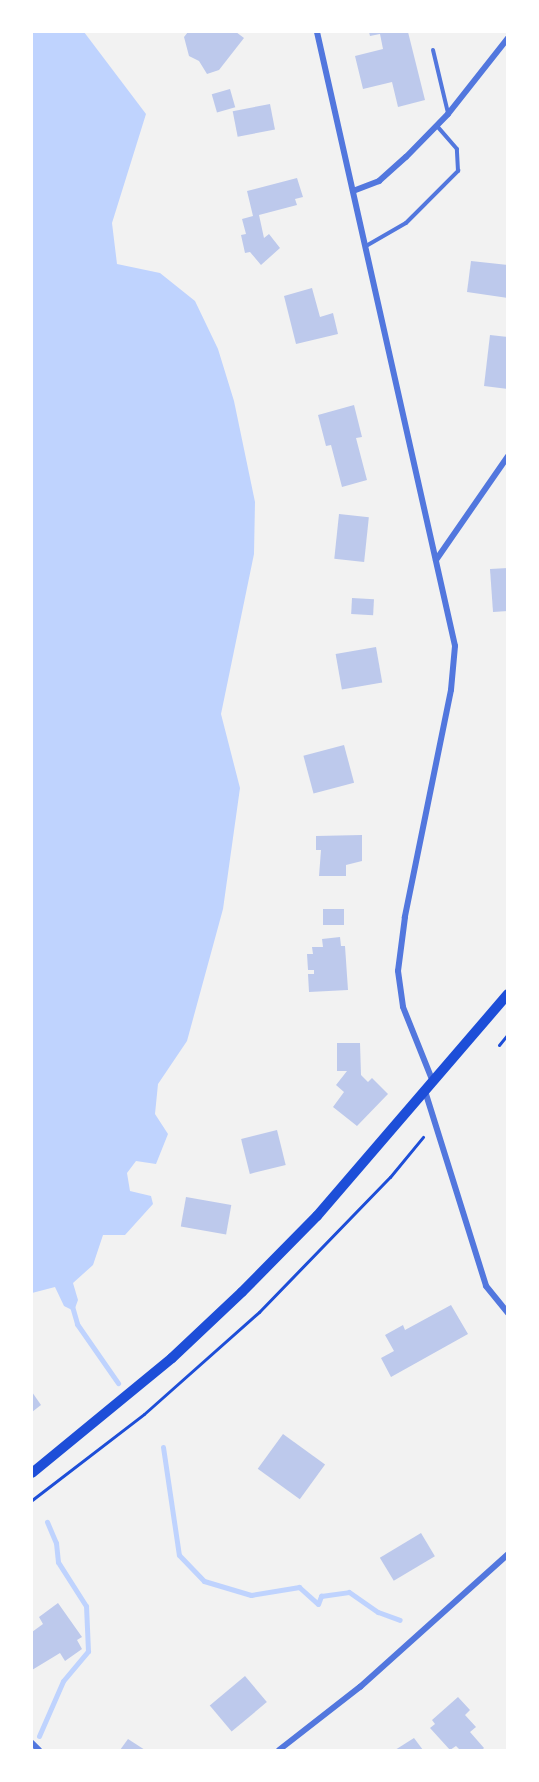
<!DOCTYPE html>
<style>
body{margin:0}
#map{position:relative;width:539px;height:1782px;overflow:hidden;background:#f2f2f2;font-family:Lato,sans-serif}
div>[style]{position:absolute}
.water>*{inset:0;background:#bfd3fe}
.stream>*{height:5px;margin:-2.5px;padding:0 2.5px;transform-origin:2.5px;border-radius:2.5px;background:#bfd3fe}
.building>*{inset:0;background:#bdc9ec;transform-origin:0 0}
.path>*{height:3px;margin:-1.5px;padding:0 1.5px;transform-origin:1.5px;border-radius:1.5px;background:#1d4ed8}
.service>*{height:4px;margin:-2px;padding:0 2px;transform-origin:2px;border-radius:2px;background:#5277de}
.minor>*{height:6px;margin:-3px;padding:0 3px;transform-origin:3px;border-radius:3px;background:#5277de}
.secondary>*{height:10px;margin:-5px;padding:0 5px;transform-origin:5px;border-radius:5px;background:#1d4ed8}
span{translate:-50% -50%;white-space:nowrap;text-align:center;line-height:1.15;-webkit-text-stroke:6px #fff;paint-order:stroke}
.frame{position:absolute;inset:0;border:33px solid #fff;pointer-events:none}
</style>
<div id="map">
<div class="water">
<i style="clip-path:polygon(32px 32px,84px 32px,146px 114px,112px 223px,117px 264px,160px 273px,195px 301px,218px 349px,234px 401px,255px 502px,254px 554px,221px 714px,240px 788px,223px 909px,187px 1041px,158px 1084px,155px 1114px,168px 1134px,156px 1164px,136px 1161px,127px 1173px,130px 1191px,151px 1196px,153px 1204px,125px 1235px,103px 1235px,93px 1265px,73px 1283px,78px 1300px,74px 1311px,64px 1306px,55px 1287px,32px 1293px)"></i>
</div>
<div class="stream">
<i style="left:72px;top:1306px;width:19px;rotate:74deg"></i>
<i style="left:77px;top:1324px;width:72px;rotate:55.2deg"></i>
<i style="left:163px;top:1447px;width:109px;rotate:81.6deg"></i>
<i style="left:179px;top:1555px;width:36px;rotate:46deg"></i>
<i style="left:204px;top:1581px;width:49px;rotate:16.6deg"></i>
<i style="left:251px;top:1595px;width:49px;rotate:-9.5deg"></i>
<i style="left:299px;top:1587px;width:25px;rotate:42deg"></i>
<i style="left:318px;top:1604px;width:9px;rotate:-69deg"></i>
<i style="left:321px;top:1596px;width:28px;rotate:-8deg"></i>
<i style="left:349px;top:1592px;width:35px;rotate:35deg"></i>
<i style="left:378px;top:1612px;width:23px;rotate:20deg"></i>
<i style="left:39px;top:1736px;width:60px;rotate:-66.4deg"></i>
<i style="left:63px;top:1681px;width:39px;rotate:-50deg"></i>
<i style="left:88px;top:1651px;width:45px;rotate:-92.5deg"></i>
<i style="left:86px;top:1606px;width:52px;rotate:-122.5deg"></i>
<i style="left:58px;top:1562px;width:19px;rotate:-96deg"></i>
<i style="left:56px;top:1543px;width:23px;rotate:-113deg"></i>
</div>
<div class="building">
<i style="clip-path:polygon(188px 32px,236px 32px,244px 38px,219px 70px,207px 74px,199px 61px,189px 56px,184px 37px)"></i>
<i style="clip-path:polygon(369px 32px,408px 32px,425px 100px,398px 107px,392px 82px,363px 89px,355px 56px,383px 49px,380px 34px,370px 36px)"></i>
<i style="left:230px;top:89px;width:19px;height:19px;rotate:74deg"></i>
<i style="left:270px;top:104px;width:26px;height:38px;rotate:79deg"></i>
<i style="clip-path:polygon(297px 178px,303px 197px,295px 199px,297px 205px,259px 215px,264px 238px,269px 234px,280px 248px,261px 265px,250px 252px,245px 253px,241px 235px,246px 234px,242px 219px,253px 216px,247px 191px)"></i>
<i style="clip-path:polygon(471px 261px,508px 265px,508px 298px,467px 292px)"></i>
<i style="clip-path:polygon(312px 288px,320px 317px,333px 313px,338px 334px,296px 344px,284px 296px)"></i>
<i style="clip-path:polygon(490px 335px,508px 337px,508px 389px,484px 386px)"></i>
<i style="clip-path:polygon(354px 405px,362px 437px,356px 438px,367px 480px,342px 487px,331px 445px,326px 446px,318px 415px)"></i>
<i style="left:339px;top:514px;width:30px;height:45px;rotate:6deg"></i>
<i style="clip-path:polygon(508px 568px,508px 611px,493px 612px,490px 569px)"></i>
<i style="left:352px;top:598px;width:22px;height:16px;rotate:3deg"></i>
<i style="left:376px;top:647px;width:36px;height:41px;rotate:80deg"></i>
<i style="left:344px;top:745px;width:39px;height:42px;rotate:75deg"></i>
<i style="clip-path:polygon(362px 835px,362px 861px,346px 865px,346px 876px,319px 876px,321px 850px,316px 850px,316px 836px)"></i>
<i style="left:323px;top:909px;width:21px;height:16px"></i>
<i style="clip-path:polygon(340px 937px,341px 946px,345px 946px,348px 990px,309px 992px,308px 974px,314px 974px,314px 970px,308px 970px,307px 954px,313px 954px,312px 947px,323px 947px,322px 939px)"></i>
<i style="clip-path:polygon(337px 1043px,360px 1043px,361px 1075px,368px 1082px,372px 1078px,388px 1094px,357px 1126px,333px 1107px,344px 1092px,336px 1085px,347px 1071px,337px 1071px)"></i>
<i style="left:277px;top:1130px;width:36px;height:37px;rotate:76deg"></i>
<i style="left:186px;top:1197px;width:46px;height:30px;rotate:10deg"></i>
<i style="clip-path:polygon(451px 1305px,468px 1334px,391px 1377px,381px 1358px,394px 1351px,385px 1335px,403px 1325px,405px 1330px)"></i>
<i style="clip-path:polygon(32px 1392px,41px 1405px,32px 1412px)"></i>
<i style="left:283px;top:1434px;width:52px;height:43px;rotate:36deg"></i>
<i style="left:421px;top:1533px;width:27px;height:48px;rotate:59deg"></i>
<i style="clip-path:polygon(58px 1603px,82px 1637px,77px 1640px,82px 1649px,65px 1661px,60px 1653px,32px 1670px,32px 1632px,43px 1624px,39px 1617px)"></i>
<i style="left:245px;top:1676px;width:34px;height:46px;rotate:50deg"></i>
<i style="clip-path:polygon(458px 1697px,470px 1710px,465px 1715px,476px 1727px,470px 1732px,484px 1748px,482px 1750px,460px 1750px,456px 1746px,450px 1750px,430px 1728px,435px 1724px,432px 1720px)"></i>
<i style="clip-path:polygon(414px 1738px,423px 1750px,395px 1750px)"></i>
<i style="clip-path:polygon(128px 1739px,145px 1750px,120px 1750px)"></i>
</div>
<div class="path">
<i style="left:499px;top:1045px;width:14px;rotate:-51deg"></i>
<i style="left:32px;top:1500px;width:141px;rotate:-37.5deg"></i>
<i style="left:144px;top:1414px;width:154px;rotate:-41.6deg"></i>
<i style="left:259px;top:1312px;width:188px;rotate:-45.9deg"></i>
<i style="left:390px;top:1177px;width:52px;rotate:-50.5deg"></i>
</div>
<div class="service">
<i style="left:433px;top:50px;width:65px;rotate:76.6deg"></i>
<i style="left:366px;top:246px;width:46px;rotate:-29.9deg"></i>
<i style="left:406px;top:223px;width:74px;rotate:-45deg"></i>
<i style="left:458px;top:171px;width:22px;rotate:-93deg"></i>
<i style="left:457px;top:149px;width:30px;rotate:-131deg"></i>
</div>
<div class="minor">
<i style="left:317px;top:32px;width:629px;rotate:77.33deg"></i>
<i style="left:455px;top:646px;width:44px;rotate:95.2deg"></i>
<i style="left:451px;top:690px;width:232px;rotate:101.5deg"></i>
<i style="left:405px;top:917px;width:54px;rotate:97.4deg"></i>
<i style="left:398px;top:971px;width:36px;rotate:82deg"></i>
<i style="left:403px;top:1007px;width:81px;rotate:68.2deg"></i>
<i style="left:353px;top:191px;width:28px;rotate:-21deg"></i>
<i style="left:379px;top:181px;width:36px;rotate:-42deg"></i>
<i style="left:406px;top:157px;width:60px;rotate:-45.7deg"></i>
<i style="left:448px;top:114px;width:97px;rotate:-51.7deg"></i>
<i style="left:436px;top:560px;width:126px;rotate:-55.3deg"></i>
<i style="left:425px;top:1091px;width:204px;rotate:72.6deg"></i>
<i style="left:486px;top:1286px;width:35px;rotate:51deg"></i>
<i style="left:32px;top:1743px;width:10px;rotate:45deg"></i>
<i style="left:279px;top:1750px;width:103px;rotate:-37.9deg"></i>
<i style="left:360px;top:1687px;width:199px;rotate:-41.9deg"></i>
</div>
<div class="secondary">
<i style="left:32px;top:1473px;width:181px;rotate:-39.4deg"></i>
<i style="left:172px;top:1358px;width:96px;rotate:-43.3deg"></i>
<i style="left:242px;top:1292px;width:107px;rotate:-45.4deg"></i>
<i style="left:317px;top:1216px;width:293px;rotate:-49.3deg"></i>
</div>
<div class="frame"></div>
</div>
